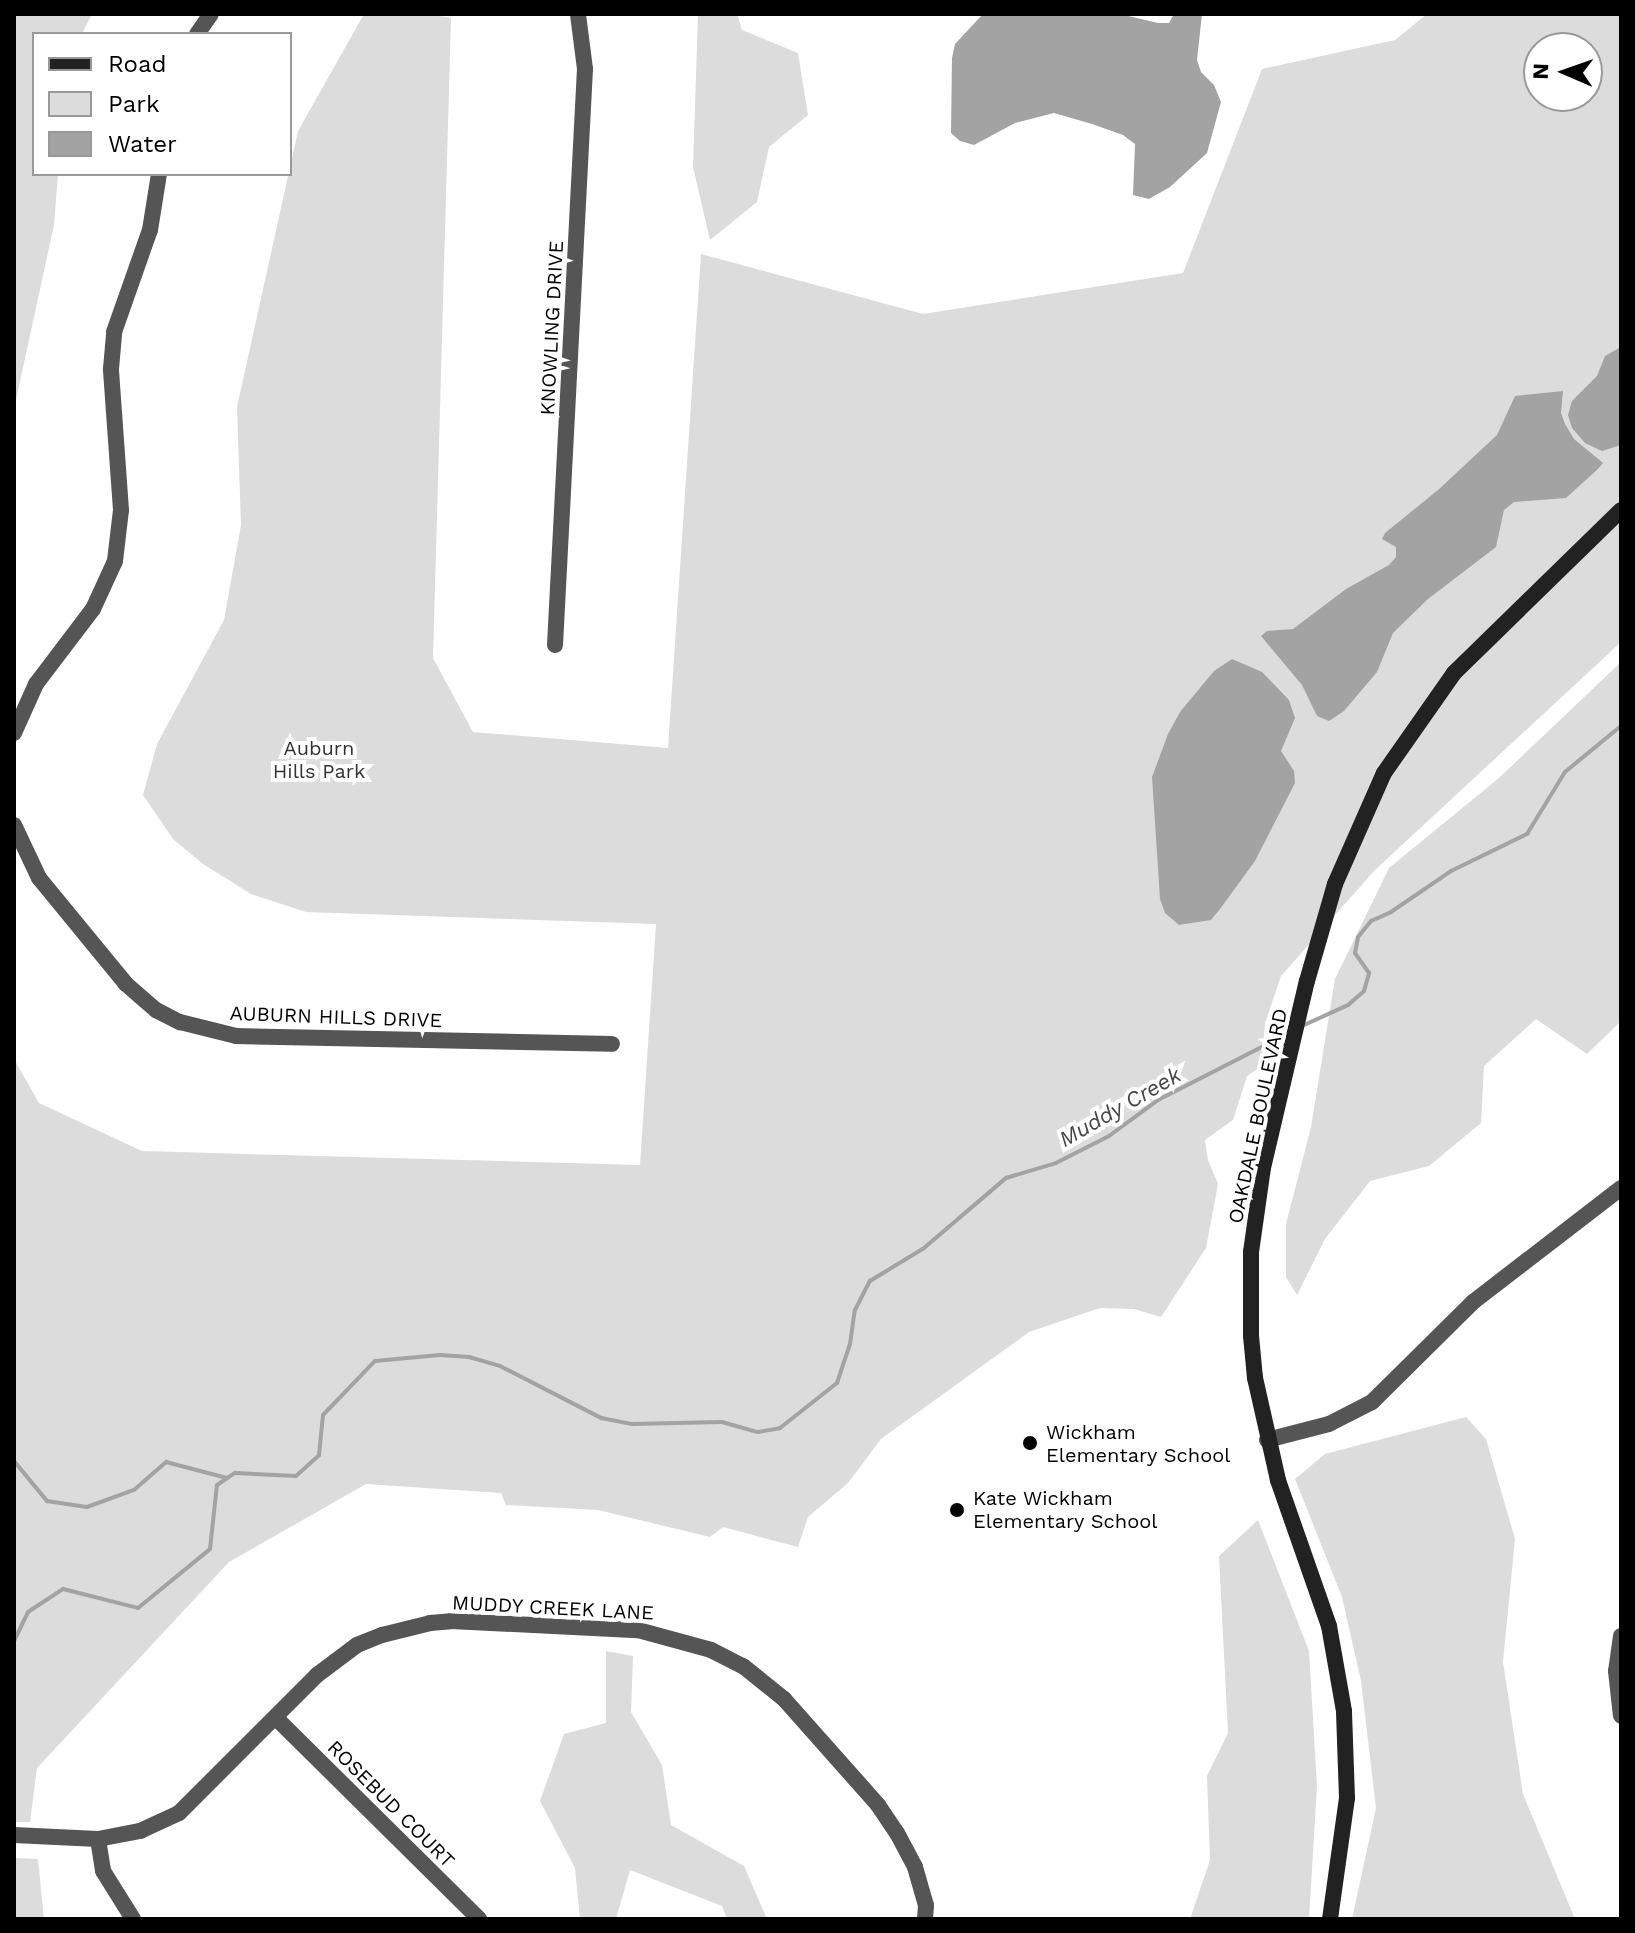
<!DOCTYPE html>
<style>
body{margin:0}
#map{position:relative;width:1635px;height:1933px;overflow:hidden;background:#fff;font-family:"Work Sans",sans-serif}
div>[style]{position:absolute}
.green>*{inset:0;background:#dcdcdc}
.water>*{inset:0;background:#a3a3a3}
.stream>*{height:4px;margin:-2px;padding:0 2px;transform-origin:2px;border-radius:2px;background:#a3a3a3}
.street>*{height:16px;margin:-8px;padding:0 8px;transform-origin:8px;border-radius:8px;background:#555}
.secondary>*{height:16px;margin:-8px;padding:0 8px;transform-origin:8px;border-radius:8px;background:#222}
.dots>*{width:22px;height:22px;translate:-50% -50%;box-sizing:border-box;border:4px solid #fff;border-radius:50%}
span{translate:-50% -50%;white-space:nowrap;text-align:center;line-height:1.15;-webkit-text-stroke:8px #fff;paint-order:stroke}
.street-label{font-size:20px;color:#000}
.park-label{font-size:20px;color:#333}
.poi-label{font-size:20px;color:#000}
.left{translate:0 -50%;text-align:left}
.water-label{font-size:22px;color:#444;font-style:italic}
.frame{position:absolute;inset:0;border:16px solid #000;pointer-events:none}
.legend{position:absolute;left:32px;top:32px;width:260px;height:144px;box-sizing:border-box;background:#fff;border:2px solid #999;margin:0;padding:10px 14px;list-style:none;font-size:24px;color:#000}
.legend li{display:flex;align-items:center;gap:16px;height:40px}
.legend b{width:40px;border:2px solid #999}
.north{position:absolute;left:1523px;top:32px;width:80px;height:80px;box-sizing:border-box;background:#fff;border:2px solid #999;border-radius:50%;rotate:272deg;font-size:22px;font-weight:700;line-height:32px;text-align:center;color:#000}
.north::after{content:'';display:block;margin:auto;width:28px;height:36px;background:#000;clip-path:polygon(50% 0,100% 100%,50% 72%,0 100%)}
</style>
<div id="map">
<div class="green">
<i style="clip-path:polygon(14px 14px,92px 14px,82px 34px,34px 34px,34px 174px,58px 174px,54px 225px,14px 409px)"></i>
<i style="clip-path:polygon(evenodd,364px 14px,427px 14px,451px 18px,433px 658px,473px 732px,668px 748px,701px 254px,923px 314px,1183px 273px,1262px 69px,1395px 40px,1427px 14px,1621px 14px,1621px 642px,1375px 870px,1281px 976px,1265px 1023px,1262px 1066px,1247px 1076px,1233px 1120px,1205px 1140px,1208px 1160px,1218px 1184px,1206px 1248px,1161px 1317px,1134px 1309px,1100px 1308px,1029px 1332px,881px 1439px,848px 1483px,808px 1517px,798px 1547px,723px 1527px,710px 1537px,598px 1510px,506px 1505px,501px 1493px,366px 1484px,229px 1562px,37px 1768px,30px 1822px,14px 1822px,14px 1059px,39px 1103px,142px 1151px,640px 1165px,656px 924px,306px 912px,251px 894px,203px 864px,173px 839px,143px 795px,157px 744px,224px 620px,241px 525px,237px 407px,298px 131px,364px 14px,1539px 48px,1587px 48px,1587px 96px,1539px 96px,1539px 48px)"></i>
<i style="clip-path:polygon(698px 14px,737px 14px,742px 30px,798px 53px,808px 115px,769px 147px,757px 202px,710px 240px,693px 167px)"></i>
<i style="clip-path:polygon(1621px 662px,1621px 1021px,1587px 1054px,1536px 1019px,1484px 1066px,1481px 1123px,1429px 1166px,1370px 1181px,1325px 1239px,1297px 1295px,1286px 1277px,1286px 1224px,1311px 1127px,1335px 979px,1389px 868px,1499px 778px)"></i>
<i style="clip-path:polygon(1466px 1417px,1486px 1439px,1515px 1539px,1503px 1662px,1523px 1794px,1575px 1919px,1352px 1919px,1376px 1808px,1361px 1681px,1342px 1597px,1295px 1479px,1325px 1454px)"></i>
<i style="clip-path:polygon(1258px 1520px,1309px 1651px,1317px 1786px,1309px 1919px,1190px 1919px,1210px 1860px,1207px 1776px,1228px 1733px,1219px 1556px)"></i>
<i style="clip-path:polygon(606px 1651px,633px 1656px,631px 1712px,662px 1765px,671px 1825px,744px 1866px,767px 1919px,727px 1919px,722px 1906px,630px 1870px,616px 1919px,580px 1919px,575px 1868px,540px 1801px,564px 1734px,606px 1723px)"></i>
<i style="clip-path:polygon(14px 1858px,38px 1859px,44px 1919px,14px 1919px)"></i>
</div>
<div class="water">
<i style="clip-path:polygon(983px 14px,1120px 14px,1158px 23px,1169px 23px,1174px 14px,1202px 14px,1197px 60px,1201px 72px,1214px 85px,1221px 102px,1207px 153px,1170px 187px,1149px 199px,1133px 195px,1135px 144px,1123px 135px,1092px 124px,1054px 113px,1015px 123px,974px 145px,960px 141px,951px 133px,952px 58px,955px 44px)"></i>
<i style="clip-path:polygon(1621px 347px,1621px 445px,1602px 451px,1585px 443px,1572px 428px,1568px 415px,1572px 401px,1597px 376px,1605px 356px)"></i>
<i style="clip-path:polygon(1563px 391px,1561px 413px,1565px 424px,1574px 439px,1603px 463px,1598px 469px,1566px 498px,1514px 502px,1504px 510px,1496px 547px,1428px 599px,1393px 633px,1377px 672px,1344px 711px,1329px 721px,1317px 716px,1302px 685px,1261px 636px,1267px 631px,1293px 629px,1346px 589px,1389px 565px,1396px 557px,1396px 547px,1382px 539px,1385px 533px,1438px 490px,1497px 435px,1515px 396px)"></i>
<i style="clip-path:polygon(1232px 659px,1262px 672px,1289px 700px,1295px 718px,1281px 751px,1294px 771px,1295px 783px,1255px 861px,1220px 909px,1211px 920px,1179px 925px,1165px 913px,1160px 899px,1152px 777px,1168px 734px,1180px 712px,1214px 671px)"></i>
</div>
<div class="stream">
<i style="left:1302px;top:1026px;width:51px;rotate:-24.5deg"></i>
<i style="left:1348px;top:1005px;width:21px;rotate:-41deg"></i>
<i style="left:1364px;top:991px;width:19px;rotate:-74deg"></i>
<i style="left:1369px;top:973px;width:24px;rotate:-125deg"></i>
<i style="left:1355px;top:953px;width:16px;rotate:-79deg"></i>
<i style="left:1358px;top:937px;width:21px;rotate:-51deg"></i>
<i style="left:1371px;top:921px;width:22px;rotate:-24deg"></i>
<i style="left:1391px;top:912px;width:73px;rotate:-34.3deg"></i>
<i style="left:1451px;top:871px;width:85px;rotate:-26deg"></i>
<i style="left:1527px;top:834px;width:73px;rotate:-58.5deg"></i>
<i style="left:1565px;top:772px;width:72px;rotate:-39.4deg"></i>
<i style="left:14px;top:1461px;width:52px;rotate:50.5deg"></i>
<i style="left:47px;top:1501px;width:40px;rotate:8.5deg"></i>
<i style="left:87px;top:1507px;width:50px;rotate:-19.9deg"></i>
<i style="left:134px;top:1490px;width:43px;rotate:-41.2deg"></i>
<i style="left:166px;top:1462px;width:63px;rotate:14.7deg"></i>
<i style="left:14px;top:1641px;width:32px;rotate:-64deg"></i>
<i style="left:28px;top:1612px;width:42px;rotate:-33.3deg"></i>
<i style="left:63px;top:1589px;width:77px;rotate:14.2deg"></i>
<i style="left:138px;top:1608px;width:93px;rotate:-39.3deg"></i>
<i style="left:210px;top:1549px;width:64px;rotate:-83.8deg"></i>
<i style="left:217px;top:1485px;width:22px;rotate:-34deg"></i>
<i style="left:235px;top:1473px;width:61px;rotate:2.8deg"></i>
<i style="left:296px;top:1476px;width:31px;rotate:-42deg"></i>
<i style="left:319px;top:1455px;width:40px;rotate:-84.3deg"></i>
<i style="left:323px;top:1415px;width:75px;rotate:-46.1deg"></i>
<i style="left:375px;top:1361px;width:65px;rotate:-5.3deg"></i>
<i style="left:440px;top:1355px;width:29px;rotate:4deg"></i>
<i style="left:469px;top:1357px;width:32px;rotate:16deg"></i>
<i style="left:500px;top:1366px;width:114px;rotate:27.2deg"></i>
<i style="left:601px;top:1418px;width:32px;rotate:11deg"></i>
<i style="left:632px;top:1424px;width:90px;rotate:-1.3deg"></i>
<i style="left:722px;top:1422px;width:37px;rotate:16deg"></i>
<i style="left:758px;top:1432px;width:22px;rotate:-10deg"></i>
<i style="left:780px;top:1428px;width:73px;rotate:-38.3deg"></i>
<i style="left:837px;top:1383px;width:41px;rotate:-71.6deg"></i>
<i style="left:850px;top:1344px;width:34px;rotate:-82deg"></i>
<i style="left:855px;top:1310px;width:33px;rotate:-63deg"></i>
<i style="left:870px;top:1281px;width:63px;rotate:-31.4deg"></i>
<i style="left:924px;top:1248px;width:108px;rotate:-40.5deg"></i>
<i style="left:1006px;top:1178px;width:52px;rotate:-16.7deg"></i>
<i style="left:1056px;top:1163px;width:59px;rotate:-27deg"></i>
<i style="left:1109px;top:1136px;width:61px;rotate:-36.3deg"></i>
<i style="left:1158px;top:1100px;width:149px;rotate:-27.1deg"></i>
<i style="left:14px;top:1727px;width:12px;rotate:90deg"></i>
</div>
<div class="street">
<i style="left:197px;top:34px;width:24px;rotate:-55deg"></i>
<i style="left:555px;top:645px;width:577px;rotate:-87.02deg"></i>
<i style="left:585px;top:69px;width:55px;rotate:-97.3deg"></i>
<i style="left:14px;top:733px;width:54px;rotate:-65.8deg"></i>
<i style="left:36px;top:684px;width:94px;rotate:-52.8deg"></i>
<i style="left:93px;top:609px;width:53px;rotate:-65.4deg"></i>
<i style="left:115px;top:561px;width:51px;rotate:-83.3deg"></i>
<i style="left:121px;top:510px;width:141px;rotate:-94.1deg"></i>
<i style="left:111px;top:369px;width:37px;rotate:-85deg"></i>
<i style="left:114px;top:332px;width:108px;rotate:-70.6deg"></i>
<i style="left:150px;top:230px;width:57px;rotate:-80.9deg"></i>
<i style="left:14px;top:825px;width:59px;rotate:64.7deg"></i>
<i style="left:39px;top:878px;width:137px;rotate:50.6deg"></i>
<i style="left:126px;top:984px;width:40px;rotate:41deg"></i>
<i style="left:156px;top:1010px;width:27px;rotate:27deg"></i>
<i style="left:180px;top:1022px;width:58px;rotate:14deg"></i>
<i style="left:236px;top:1036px;width:376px;rotate:1.2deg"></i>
<i style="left:1267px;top:1440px;width:64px;rotate:-14.5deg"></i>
<i style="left:1329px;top:1424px;width:48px;rotate:-27.1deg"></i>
<i style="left:1372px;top:1402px;width:142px;rotate:-44.7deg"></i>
<i style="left:1473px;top:1302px;width:187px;rotate:-37.6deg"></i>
<i style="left:1621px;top:1636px;width:35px;rotate:98deg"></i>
<i style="left:1616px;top:1671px;width:45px;rotate:83.7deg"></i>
<i style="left:276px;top:1718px;width:286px;rotate:44.7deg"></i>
<i style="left:14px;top:1835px;width:84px;rotate:2.7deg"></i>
<i style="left:98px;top:1839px;width:43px;rotate:-10.8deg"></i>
<i style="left:140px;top:1831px;width:43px;rotate:-24.8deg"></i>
<i style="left:179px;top:1813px;width:195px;rotate:-45deg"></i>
<i style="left:317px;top:1675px;width:50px;rotate:-36.9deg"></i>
<i style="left:357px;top:1645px;width:27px;rotate:-22deg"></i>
<i style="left:382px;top:1635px;width:49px;rotate:-14deg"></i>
<i style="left:430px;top:1623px;width:21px;rotate:-5deg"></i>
<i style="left:451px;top:1621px;width:187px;rotate:2.8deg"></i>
<i style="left:638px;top:1630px;width:76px;rotate:15.3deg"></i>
<i style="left:711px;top:1650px;width:36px;rotate:27deg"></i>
<i style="left:743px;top:1666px;width:53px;rotate:38.8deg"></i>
<i style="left:784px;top:1699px;width:142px;rotate:48.4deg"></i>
<i style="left:878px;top:1805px;width:34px;rotate:56deg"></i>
<i style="left:897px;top:1833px;width:38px;rotate:62deg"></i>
<i style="left:915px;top:1867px;width:40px;rotate:74deg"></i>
<i style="left:926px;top:1905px;width:14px;rotate:94deg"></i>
<i style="left:98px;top:1839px;width:32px;rotate:81deg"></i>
<i style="left:103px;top:1871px;width:57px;rotate:58deg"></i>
</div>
<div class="secondary">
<i style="left:1330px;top:1919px;width:122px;rotate:-82deg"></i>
<i style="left:1347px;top:1798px;width:87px;rotate:-92deg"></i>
<i style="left:1344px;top:1711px;width:86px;rotate:-100deg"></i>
<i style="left:1329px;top:1626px;width:155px;rotate:-109.3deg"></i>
<i style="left:1278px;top:1480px;width:105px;rotate:-102.7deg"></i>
<i style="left:1255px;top:1378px;width:42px;rotate:-95.4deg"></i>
<i style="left:1251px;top:1336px;width:84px;rotate:-90deg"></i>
<i style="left:1251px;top:1252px;width:85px;rotate:-81.9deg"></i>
<i style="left:1263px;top:1168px;width:192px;rotate:-76.8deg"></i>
<i style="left:1307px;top:981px;width:101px;rotate:-73.9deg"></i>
<i style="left:1335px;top:884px;width:121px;rotate:-66.2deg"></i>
<i style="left:1384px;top:773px;width:122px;rotate:-55deg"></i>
<i style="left:1454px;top:673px;width:233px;rotate:-44.3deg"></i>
</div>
<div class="dots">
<i style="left:1030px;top:1443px;background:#000"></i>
<i style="left:957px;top:1510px;background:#000"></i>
</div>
<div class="street-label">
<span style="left:552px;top:328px;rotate:-87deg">KNOWLING DRIVE</span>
<span style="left:336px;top:1017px;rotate:2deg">AUBURN HILLS DRIVE</span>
<span style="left:1258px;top:1116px;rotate:-78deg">OAKDALE BOULEVARD</span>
<span style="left:553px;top:1608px;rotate:3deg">MUDDY CREEK LANE</span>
<span style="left:391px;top:1804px;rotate:45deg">ROSEBUD COURT</span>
</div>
<div class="park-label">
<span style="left:319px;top:760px">Auburn<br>Hills Park</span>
</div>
<div class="poi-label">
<span class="left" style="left:1046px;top:1444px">Wickham<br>Elementary School</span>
<span class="left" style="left:973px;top:1510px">Kate Wickham<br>Elementary School</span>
</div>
<div class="water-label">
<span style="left:1120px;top:1107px;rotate:-30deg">Muddy Creek</span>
</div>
<div class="frame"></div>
<ul class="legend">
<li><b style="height:10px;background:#222"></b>Road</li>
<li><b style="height:22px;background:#dcdcdc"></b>Park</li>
<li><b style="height:22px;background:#a3a3a3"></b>Water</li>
</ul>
<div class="north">N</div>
</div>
